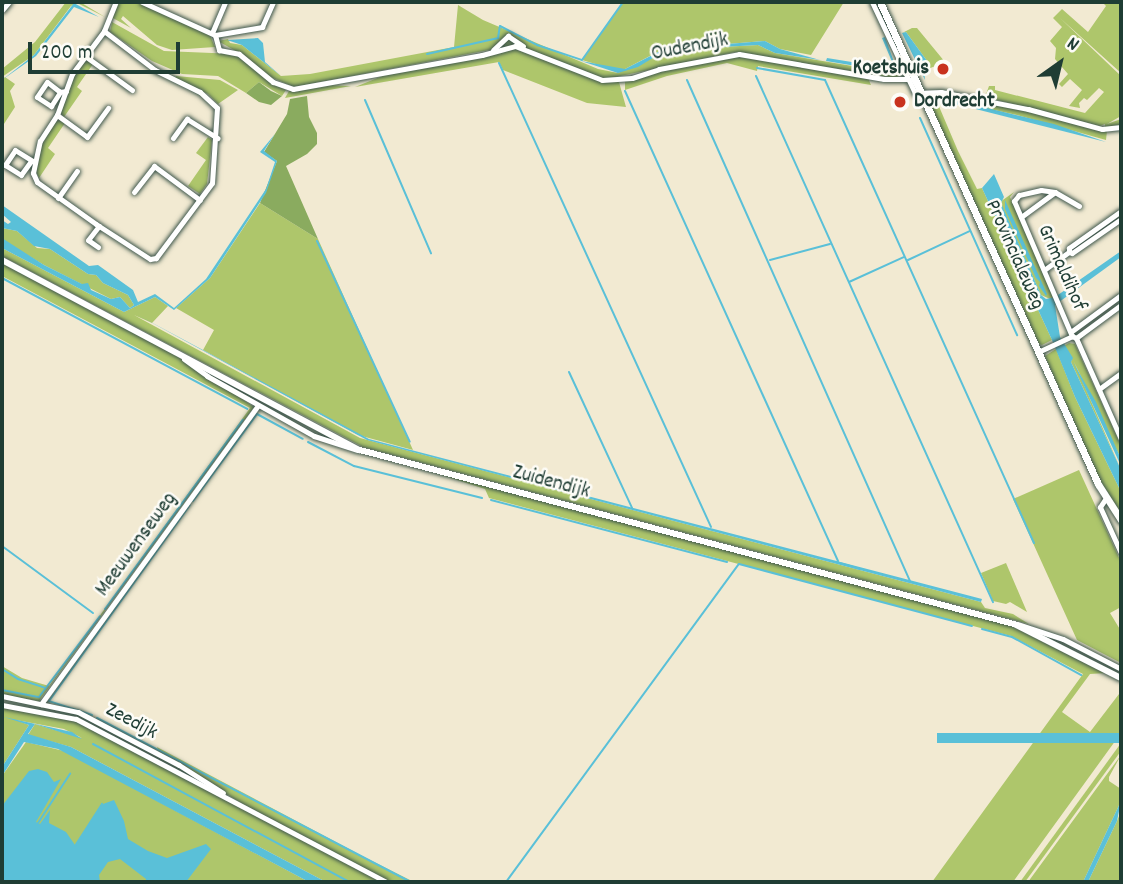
<!DOCTYPE html>
<style>
body{margin:0}
#map{position:relative;width:1123px;height:884px;overflow:hidden;background:#f2ead2;font-family:Dekko,sans-serif}
div>[style]{position:absolute}
.green>*{inset:0;background:#aec66b}
.forest>*{inset:0;background:#8aab5f}
.water>*{inset:0;background:#5ac0d8;transform-origin:0 0}
.stream>*{height:2px;margin:-1px;padding:0 1px;transform-origin:1px;border-radius:1px;background:#5ac0d8}
.roads{filter:drop-shadow(0 0 2px #3f574c) drop-shadow(0 0 2px #3f574c)}
.minor>*{height:5px;margin:-2.5px;padding:0 2.5px;transform-origin:2.5px;border-radius:2.5px;background:#fff}
.tertiary>*{height:6px;margin:-3px;padding:0 3px;transform-origin:3px;border-radius:3px;background:#fff}
.secondary>*{height:7px;margin:-3.5px;padding:0 3.5px;transform-origin:3.5px;border-radius:3.5px;background:#fff}
.dots>*{width:19px;height:19px;translate:-50% -50%;box-sizing:border-box;border:4px solid #fdfcf7;border-radius:50%}
span{translate:-50% -50%;white-space:nowrap;text-align:center;line-height:1.15;-webkit-text-stroke:5px #fdfcf7;paint-order:stroke}
.street-label{font-size:21px;color:#1f3d34}
.poi-label{font-size:21px;color:#1f3d34;font-weight:700}
.right{translate:-100% -50%;text-align:right}
.left{translate:0 -50%;text-align:left}
.frame{position:absolute;inset:0;border:4px solid #1f3d34;pointer-events:none}
.north{position:absolute;left:1025px;top:28px;width:70px;height:70px;-webkit-text-stroke:5px #fdfcf7;paint-order:stroke;rotate:34deg;font-size:19px;font-weight:700;line-height:28px;text-align:center;color:#1f3d34}
.north::after{content:'';display:block;margin:auto;width:24px;height:32px;background:#1f3d34;clip-path:polygon(50% 0,100% 100%,50% 72%,0 100%)}
.scale{position:absolute;left:28px;top:42px;width:152px;height:32px;box-sizing:border-box;border:4px solid #1f3d34;border-top:0;padding-left:9px;font-size:21px;line-height:24px;white-space:nowrap;color:#1f3d34;-webkit-text-stroke:5px #fdfcf7;paint-order:stroke}
</style>
<div id="map">
<div class="green">
<i style="clip-path:polygon(66px 2px,80px 2px,105px 17px,77px 3px,71px 6px,34px 55px,2px 77px,2px 69px,35px 42px)"></i>
<i style="clip-path:polygon(118px 2px,137px 2px,209px 33px,215px 47px,172px 50px,157px 45px,123px 16px,121px 19px,131px 28px,111px 17px)"></i>
<i style="clip-path:polygon(623px 2px,844px 2px,811px 55px,780px 49px,765px 41px,678px 48px,669px 46px,625px 69px,616px 70px,582px 60px)"></i>
<i style="clip-path:polygon(1102px 2px,1121px 2px,1121px 73px,1060px 18px,1121px 76px,1121px 116px,1107px 124px,1121px 119px,1121px 125px,1105px 128px,1105px 124px,1100px 126px,985px 97px,989px 86px,995px 86px,995px 90px,1085px 113px,1104px 92px,1099px 88px,1087px 100px,1084px 98px,1079px 103px,1080px 108px,1069px 106px,1082px 90px,1070px 79px,1062px 87px,1059px 84px,1068px 74px,1055px 59px,1056px 48px,1050px 41px,1062px 27px,1053px 18px,1062px 9px,1088px 32px,1106px 6px)"></i>
<i style="clip-path:polygon(458px 5px,483px 20px,553px 50px,598px 69px,618px 73px,666px 50px,758px 45px,775px 53px,894px 73px,899px 71px,901px 75px,894px 78px,735px 52px,606px 79px,515px 45px,294px 87px,266px 75px,241px 54px,218px 41px,228px 39px,230px 43px,242px 45px,281px 76px,310px 74px,454px 47px)"></i>
<i style="clip-path:polygon(112px 22px,164px 51px,236px 54px,274px 84px,286px 90px,282px 96px,259px 82px,246px 93px,218px 76px,182px 74px,152px 61px,110px 32px)"></i>
<i style="clip-path:polygon(912px 28px,917px 28px,945px 62px,928px 69px,930px 65px,906px 32px,902px 33px)"></i>
<i style="clip-path:polygon(515px 49px,597px 80px,619px 82px,626px 107px,587px 103px,503px 70px,499px 62px,355px 87px,390px 73px)"></i>
<i style="clip-path:polygon(739px 55px,868px 78px,871px 85px,758px 66px,757px 71px,727px 63px,667px 76px,625px 90px,625px 81px,662px 70px)"></i>
<i style="clip-path:polygon(88px 61px,93px 64px,77px 87px,82px 91px,64px 117px,61px 113px,72px 79px,82px 62px)"></i>
<i style="clip-path:polygon(176px 76px,220px 80px,238px 90px,218px 104px,208px 94px,175px 78px)"></i>
<i style="clip-path:polygon(5px 77px,15px 84px,10px 91px,15px 107px,2px 127px,2px 80px)"></i>
<i style="clip-path:polygon(325px 85px,351px 86px,285px 98px,289px 91px)"></i>
<i style="clip-path:polygon(933px 92px,1031px 111px,1107px 131px,1106px 140px,1017px 115px,935px 97px,958px 151px,977px 189px,982px 188px,1052px 340px,1042px 345px,1039px 344px,928px 99px)"></i>
<i style="clip-path:polygon(60px 120px,65px 123px,48px 148px,55px 154px,39px 178px,36px 171px,41px 146px,56px 121px)"></i>
<i style="clip-path:polygon(208px 137px,212px 140px,207px 184px,200px 194px,188px 186px,206px 160px,196px 153px)"></i>
<i style="clip-path:polygon(1014px 192px,1010px 197px,1054px 297px,1050px 299px,1041px 295px,1000px 202px)"></i>
<i style="clip-path:polygon(260px 203px,318px 239px,413px 450px,358px 435px,203px 350px,214px 330px,176px 308px,210px 278px)"></i>
<i style="clip-path:polygon(2px 228px,17px 231px,37px 248px,50px 249px,88px 274px,96px 275px,103px 283px,128px 295px,134px 305px,130px 308px,120px 297px,111px 299px,44px 265px,7px 243px,2px 238px)"></i>
<i style="clip-path:polygon(2px 248px,124px 312px,155px 297px,168px 306px,152px 323px,134px 315px,360px 438px,981px 602px,985px 608px,1013px 614px,1029px 624px,363px 447px,2px 256px)"></i>
<i style="clip-path:polygon(2px 263px,179px 357px,254px 407px,39px 701px,2px 695px,2px 666px,22px 678px,49px 686px,250px 408px,2px 276px)"></i>
<i style="clip-path:polygon(1069px 343px,1075px 344px,1121px 446px,1121px 459px,1074px 362px,1121px 470px,1071px 362px,1072px 358px,1064px 346px)"></i>
<i style="clip-path:polygon(1056px 349px,1075px 397px,1121px 492px,1121px 515px,1099px 479px,1045px 356px)"></i>
<i style="clip-path:polygon(423px 469px,1018px 628px,1106px 673px,1090px 674px,1062px 712px,1090px 732px,1119px 694px,1121px 733px,1013px 882px,932px 882px,1083px 674px,1011px 636px,489px 498px,485px 489px)"></i>
<i style="clip-path:polygon(1079px 470px,1121px 562px,1121px 607px,1110px 613px,1121px 631px,1121px 663px,1077px 640px,1013px 499px)"></i>
<i style="clip-path:polygon(1006px 563px,1027px 612px,1010px 602px,1006px 604px,993px 601px,981px 573px)"></i>
<i style="clip-path:polygon(2px 706px,78px 722px,383px 882px,326px 882px,71px 747px,28px 735px,35px 724px,82px 738px,64px 729px,16px 720px,29px 725px,2px 767px)"></i>
<i style="clip-path:polygon(26px 742px,64px 751px,309px 882px,2px 882px,2px 776px)"></i>
<i style="clip-path:polygon(1121px 743px,1121px 751px,1025px 882px,1020px 882px)"></i>
<i style="clip-path:polygon(157px 747px,366px 858px,414px 882px,389px 882px,251px 809px,159px 753px)"></i>
<i style="clip-path:polygon(1121px 755px,1109px 777px,1109px 781px,1121px 789px,1121px 801px,1083px 882px,1028px 882px)"></i>
<i style="clip-path:polygon(1121px 811px,1121px 882px,1088px 882px,1117px 821px)"></i>
</div>
<div class="forest">
<i style="clip-path:polygon(259px 82px,271px 91px,282px 96px,271px 105px,259px 102px,246px 93px)"></i>
<i style="clip-path:polygon(307px 96px,309px 117px,317px 133px,317px 144px,307px 154px,286px 166px,318px 239px,260px 203px,277px 161px,264px 152px,287px 114px,290px 99px)"></i>
</div>
<div class="water">
<i style="clip-path:polygon(74px 3px,99px 17px,74px 7px,36px 56px,2px 80px,34px 55px)"></i>
<i style="clip-path:polygon(906px 32px,930px 65px,924px 71px,925px 80px,902px 33px)"></i>
<i style="clip-path:polygon(885px 37px,898px 73px,826px 61px,827px 58px,895px 69px,882px 38px)"></i>
<i style="clip-path:polygon(258px 38px,263px 43px,265px 62px,281px 76px,242px 45px,227px 40px)"></i>
<i style="clip-path:polygon(765px 41px,780px 49px,820px 60px,775px 53px,758px 45px,666px 50px,638px 67px,618px 73px,581px 61px,625px 69px,670px 46px,678px 48px)"></i>
<i style="clip-path:polygon(937px 96px,1054px 124px,1106px 142px,936px 99px)"></i>
<i style="clip-path:polygon(275px 134px,264px 151px,277px 161px,266px 193px,210px 278px,174px 310px,155px 297px,124px 312px,2px 248px,2px 238px,44px 265px,82px 284px,88px 283px,91px 290px,111px 299px,120px 297px,130px 308px,134px 305px,128px 295px,103px 283px,96px 275px,88px 274px,50px 249px,34px 246px,17px 231px,2px 228px,2px 220px,8px 224px,11px 222px,2px 214px,2px 205px,89px 266px,98px 265px,133px 290px,138px 302px,155px 294px,174px 308px,206px 279px,266px 189px,275px 162px,260px 152px)"></i>
<i style="clip-path:polygon(994px 174px,1004px 197px,1001px 203px,1041px 295px,1046px 299px,1055px 297px,1121px 251px,1121px 257px,1055px 305px,1060px 337px,1073px 358px,1071px 362px,1121px 470px,1121px 492px,1075px 397px,1052px 340px,982px 188px)"></i>
<i style="clip-path:polygon(1005px 200px,1047px 294px,1046px 296px,1039px 286px,1040px 282px,1036px 278px,1005px 209px)"></i>
<i style="clip-path:polygon(134px 313px,369px 439px,982px 599px,981px 602px,367px 440px)"></i>
<i style="clip-path:polygon(1073px 362px,1096px 402px,1121px 459px,1121px 466px)"></i>
<i style="clip-path:polygon(4px 717px,72px 732px,82px 739px,35px 724px,28px 734px,71px 747px,326px 882px,309px 882px,58px 749px,24px 742px,2px 776px,2px 767px,29px 725px)"></i>
<i style="left:1121px;top:733px;width:10px;height:184px;rotate:90deg"></i>
<i style="clip-path:polygon(38px 769px,47px 772px,54px 782px,61px 779px,36px 822px,40px 824px,50px 810px,49px 823px,66px 832px,75px 845px,103px 804px,114px 800px,124px 821px,128px 839px,148px 851px,167px 858px,206px 844px,211px 849px,186px 882px,146px 882px,146px 879px,120px 859px,108px 862px,99px 875px,100px 882px,2px 882px,2px 806px,29px 771px)"></i>
<i style="clip-path:polygon(1121px 801px,1117px 821px,1088px 882px,1083px 882px)"></i>
</div>
<div class="stream">
<i style="left:427px;top:54px;width:73px;rotate:-12.7deg"></i>
<i style="left:498px;top:38px;width:12px;rotate:-81deg"></i>
<i style="left:500px;top:26px;width:42px;rotate:27.2deg"></i>
<i style="left:537px;top:45px;width:47px;rotate:18.4deg"></i>
<i style="left:582px;top:60px;width:71px;rotate:-54.7deg"></i>
<i style="left:499px;top:63px;width:510px;rotate:65.44deg"></i>
<i style="left:757px;top:68px;width:69px;rotate:10deg"></i>
<i style="left:825px;top:80px;width:508px;rotate:65.71deg"></i>
<i style="left:756px;top:76px;width:577px;rotate:65.75deg"></i>
<i style="left:687px;top:80px;width:548px;rotate:66.01deg"></i>
<i style="left:625px;top:91px;width:516px;rotate:65.62deg"></i>
<i style="left:365px;top:100px;width:167px;rotate:66.7deg"></i>
<i style="left:920px;top:118px;width:238px;rotate:65.9deg"></i>
<i style="left:317px;top:241px;width:221px;rotate:65.2deg"></i>
<i style="left:770px;top:260px;width:62px;rotate:-14.9deg"></i>
<i style="left:908px;top:260px;width:68px;rotate:-25.1deg"></i>
<i style="left:2px;top:278px;width:278px;rotate:28.1deg"></i>
<i style="left:849px;top:282px;width:60px;rotate:-24.4deg"></i>
<i style="left:569px;top:372px;width:150px;rotate:65.1deg"></i>
<i style="left:308px;top:442px;width:52px;rotate:27.6deg"></i>
<i style="left:354px;top:466px;width:132px;rotate:14deg"></i>
<i style="left:491px;top:500px;width:244px;rotate:14.7deg"></i>
<i style="left:193px;top:501px;width:108px;rotate:-53.7deg"></i>
<i style="left:257px;top:414px;width:52px;rotate:28.5deg"></i>
<i style="left:2px;top:546px;width:113px;rotate:36.4deg"></i>
<i style="left:836px;top:562px;width:26px;rotate:16deg"></i>
<i style="left:105px;top:609px;width:234px;rotate:-53.9deg"></i>
<i style="left:982px;top:629px;width:31px;rotate:15deg"></i>
<i style="left:1012px;top:637px;width:79px;rotate:28.8deg"></i>
<i style="left:2px;top:669px;width:19px;rotate:32deg"></i>
<i style="left:18px;top:679px;width:28px;rotate:18deg"></i>
<i style="left:2px;top:690px;width:38px;rotate:11deg"></i>
<i style="left:39px;top:697px;width:101px;rotate:-53deg"></i>
<i style="left:92px;top:715px;width:45px;rotate:-162deg"></i>
<i style="left:49px;top:701px;width:241px;rotate:-54.3deg"></i>
<i style="left:97px;top:718px;width:354px;rotate:27.6deg"></i>
<i style="left:93px;top:744px;width:291px;rotate:28.3deg"></i>
<i style="left:38px;top:823px;width:59px;rotate:-56.9deg"></i>
<i style="left:75px;top:846px;width:50px;rotate:-57.3deg"></i>
<i style="left:506px;top:882px;width:394px;rotate:-53.8deg"></i>
<i style="left:739px;top:564px;width:241px;rotate:14.9deg"></i>
</div>
<div class="roads">
<div class="minor">
<i style="left:142px;top:2px;width:80px;rotate:24.3deg"></i>
<i style="left:872px;top:2px;width:101px;rotate:64.7deg"></i>
<i style="left:915px;top:93px;width:26px;rotate:-2deg"></i>
<i style="left:941px;top:92px;width:89px;rotate:11.1deg"></i>
<i style="left:1028px;top:109px;width:77px;rotate:15.1deg"></i>
<i style="left:1102px;top:129px;width:19px;rotate:-6deg"></i>
<i style="left:2px;top:10px;width:11px;rotate:-49deg"></i>
<i style="left:104px;top:31px;width:64px;rotate:37.4deg"></i>
<i style="left:155px;top:70px;width:50px;rotate:26.1deg"></i>
<i style="left:200px;top:92px;width:23px;rotate:43deg"></i>
<i style="left:217px;top:108px;width:75px;rotate:93.8deg"></i>
<i style="left:212px;top:183px;width:94px;rotate:126.7deg"></i>
<i style="left:156px;top:258px;width:6px;rotate:171deg"></i>
<i style="left:150px;top:259px;width:64px;rotate:-147.1deg"></i>
<i style="left:96px;top:224px;width:72px;rotate:-144.6deg"></i>
<i style="left:37px;top:182px;width:10px;rotate:-114deg"></i>
<i style="left:33px;top:173px;width:33px;rotate:-78deg"></i>
<i style="left:40px;top:141px;width:31px;rotate:-57deg"></i>
<i style="left:57px;top:115px;width:44px;rotate:-69.9deg"></i>
<i style="left:72px;top:74px;width:54px;rotate:-53.3deg"></i>
<i style="left:104px;top:31px;width:31px;rotate:-68deg"></i>
<i style="left:212px;top:33px;width:34px;rotate:-67deg"></i>
<i style="left:215px;top:35px;width:16px;rotate:75deg"></i>
<i style="left:219px;top:50px;width:20px;rotate:11deg"></i>
<i style="left:239px;top:54px;width:44px;rotate:39.5deg"></i>
<i style="left:273px;top:82px;width:21px;rotate:19deg"></i>
<i style="left:293px;top:89px;width:192px;rotate:-10.2deg"></i>
<i style="left:482px;top:55px;width:34px;rotate:-15deg"></i>
<i style="left:515px;top:46px;width:93px;rotate:21.3deg"></i>
<i style="left:602px;top:80px;width:30px;rotate:-4deg"></i>
<i style="left:632px;top:78px;width:28px;rotate:-18deg"></i>
<i style="left:659px;top:69px;width:81px;rotate:-10.6deg"></i>
<i style="left:739px;top:54px;width:147px;rotate:9.8deg"></i>
<i style="left:884px;top:79px;width:24px"></i>
<i style="left:215px;top:35px;width:48px;rotate:-9.7deg"></i>
<i style="left:262px;top:27px;width:27px;rotate:-66deg"></i>
<i style="left:493px;top:50px;width:21px;rotate:-43deg"></i>
<i style="left:508px;top:36px;width:18px;rotate:34deg"></i>
<i style="left:85px;top:56px;width:58px;rotate:35.9deg"></i>
<i style="left:60px;top:92px;width:16px;rotate:-142deg"></i>
<i style="left:47px;top:82px;width:18px;rotate:124deg"></i>
<i style="left:37px;top:97px;width:17px;rotate:33deg"></i>
<i style="left:51px;top:106px;width:17px;rotate:-57deg"></i>
<i style="left:60px;top:92px;width:6px;rotate:-9deg"></i>
<i style="left:57px;top:115px;width:37px;rotate:36deg"></i>
<i style="left:87px;top:137px;width:36px;rotate:-54deg"></i>
<i style="left:173px;top:138px;width:24px;rotate:-54deg"></i>
<i style="left:187px;top:119px;width:36px;rotate:32deg"></i>
<i style="left:31px;top:161px;width:17px;rotate:126deg"></i>
<i style="left:21px;top:175px;width:19px;rotate:-148deg"></i>
<i style="left:5px;top:165px;width:18px;rotate:-56deg"></i>
<i style="left:15px;top:150px;width:22px;rotate:32deg"></i>
<i style="left:134px;top:192px;width:33px;rotate:-52deg"></i>
<i style="left:154px;top:166px;width:57px;rotate:36.5deg"></i>
<i style="left:58px;top:198px;width:33px;rotate:-55deg"></i>
<i style="left:1079px;top:206px;width:28px;rotate:-150deg"></i>
<i style="left:1055px;top:192px;width:14px;rotate:-172deg"></i>
<i style="left:1041px;top:190px;width:23px;rotate:167deg"></i>
<i style="left:1019px;top:195px;width:8px;rotate:130deg"></i>
<i style="left:1014px;top:201px;width:147px;rotate:66.8deg"></i>
<i style="left:1072px;top:336px;width:4px;rotate:27deg"></i>
<i style="left:1076px;top:338px;width:111px;rotate:66deg"></i>
<i style="left:1121px;top:211px;width:64px;rotate:144.6deg"></i>
<i style="left:1069px;top:248px;width:4px;rotate:90deg"></i>
<i style="left:1069px;top:252px;width:3px;rotate:18deg"></i>
<i style="left:1072px;top:253px;width:60px;rotate:-34.8deg"></i>
<i style="left:1021px;top:217px;width:42px;rotate:-36.3deg"></i>
<i style="left:98px;top:247px;width:12px;rotate:-145deg"></i>
<i style="left:88px;top:240px;width:18px;rotate:-52deg"></i>
<i style="left:1044px;top:270px;width:31px;rotate:-36deg"></i>
<i style="left:1072px;top:331px;width:61px;rotate:-36.3deg"></i>
<i style="left:1076px;top:338px;width:56px;rotate:-36.3deg"></i>
<i style="left:1038px;top:352px;width:38px;rotate:-25deg"></i>
<i style="left:184px;top:359px;width:29px;rotate:36deg"></i>
<i style="left:207px;top:376px;width:123px;rotate:29.3deg"></i>
<i style="left:314px;top:436px;width:45px;rotate:18deg"></i>
<i style="left:1099px;top:389px;width:27px;rotate:-36deg"></i>
<i style="left:1106px;top:498px;width:11px;rotate:124deg"></i>
<i style="left:1100px;top:507px;width:51px;rotate:65.5deg"></i>
<i style="left:1017px;top:624px;width:48px;rotate:18.1deg"></i>
<i style="left:1063px;top:639px;width:65px;rotate:27.3deg"></i>
<i style="left:2px;top:696px;width:78px;rotate:11.9deg"></i>
<i style="left:78px;top:712px;width:114px;rotate:27.7deg"></i>
<i style="left:179px;top:765px;width:52px;rotate:32.5deg"></i>
<i style="left:41px;top:704px;width:369px;rotate:-54deg"></i>
<i style="left:2px;top:705px;width:75px;rotate:10.7deg"></i>
<i style="left:76px;top:719px;width:350px;rotate:27.7deg"></i>
</div>
<div class="tertiary">
<i style="left:2px;top:260px;width:405px;rotate:28deg"></i>
<i style="left:360px;top:450px;width:677px;rotate:14.9deg"></i>
<i style="left:1014px;top:624px;width:120px;rotate:26.8deg"></i>
</div>
<div class="secondary">
<i style="left:880px;top:2px;width:529px;rotate:65.66deg"></i>
<i style="left:1098px;top:484px;width:43px;rotate:57.4deg"></i>
</div>
</div>
<div class="dots">
<i style="left:943px;top:69px;background:#c8321e"></i>
<i style="left:900px;top:102px;background:#c8321e"></i>
</div>
<div class="street-label">
<span style="left:690px;top:48px;rotate:-11deg">Oudendijk</span>
<span style="left:1014px;top:255px;rotate:66deg">Provincialeweg</span>
<span style="left:1061px;top:268px;rotate:66deg">Grimaldihof</span>
<span style="left:551px;top:483px;rotate:15deg">Zuidendijk</span>
<span style="left:137px;top:545px;rotate:-54deg">Meeuwenseweg</span>
<span style="left:131px;top:722px;rotate:28deg">Zeedijk</span>
</div>
<div class="poi-label">
<span class="right" style="left:929px;top:69px">Koetshuis</span>
<span class="left" style="left:914px;top:102px">Dordrecht</span>
</div>
<div class="frame"></div>
<div class="north">N</div>
<div class="scale">200 m</div>
</div>
